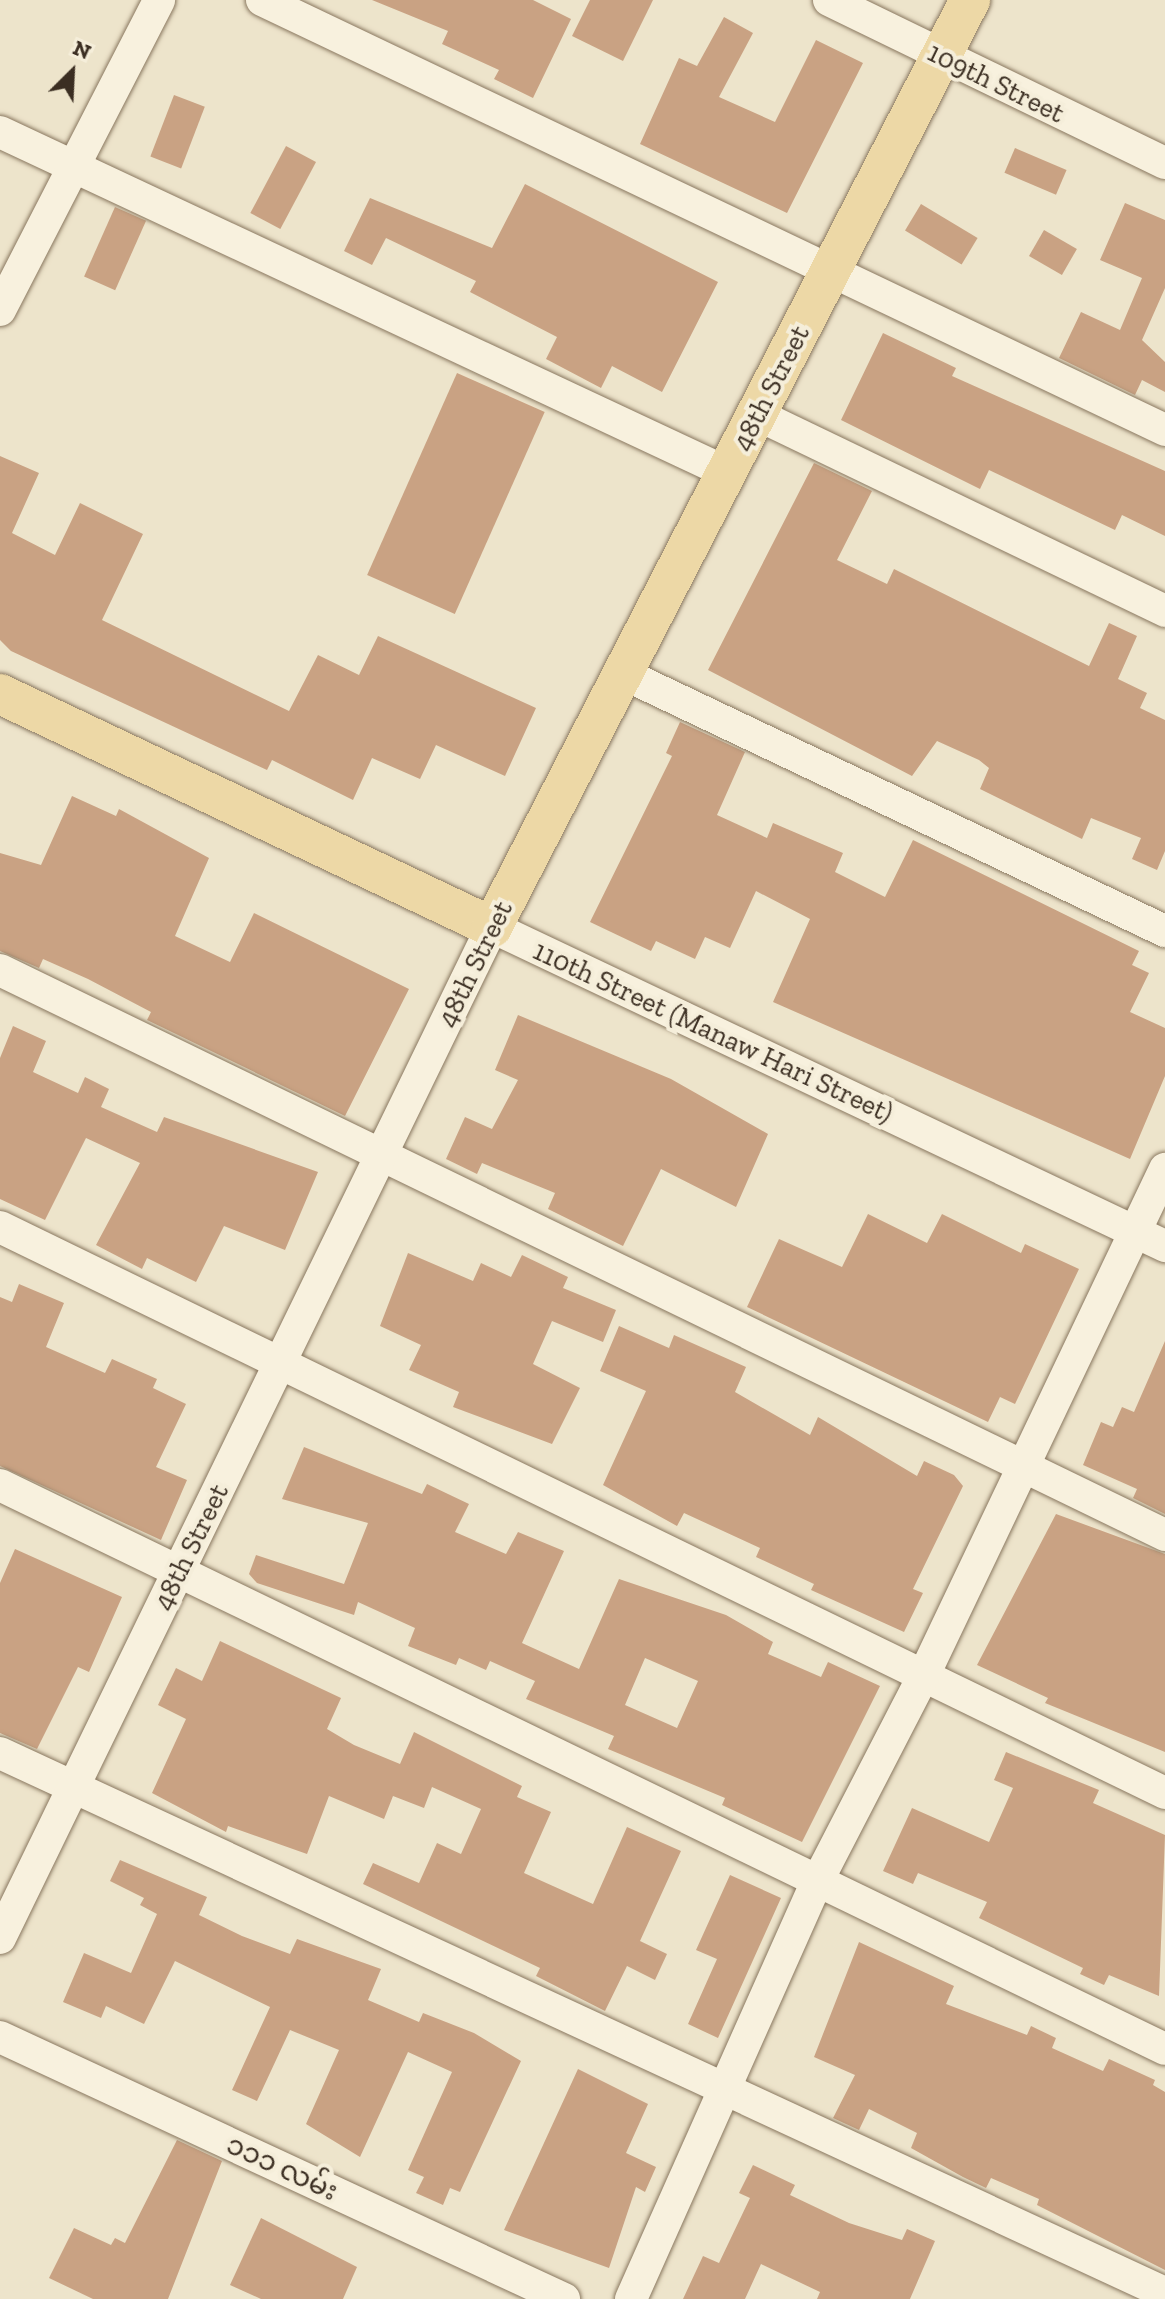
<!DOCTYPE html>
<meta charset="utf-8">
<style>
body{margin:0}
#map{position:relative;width:1165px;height:2299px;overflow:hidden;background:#ede4cb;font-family:"Zilla Slab","Noto Sans Myanmar",serif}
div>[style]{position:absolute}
.building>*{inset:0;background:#c9a283;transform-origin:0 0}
.roads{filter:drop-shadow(0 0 2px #89775f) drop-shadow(0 0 2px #89775f)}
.minor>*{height:32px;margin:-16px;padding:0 16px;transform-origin:16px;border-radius:16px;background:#f8f1de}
.major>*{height:40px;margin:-20px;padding:0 20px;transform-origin:20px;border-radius:20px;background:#edd8a6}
span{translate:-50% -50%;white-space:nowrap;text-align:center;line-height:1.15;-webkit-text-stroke:8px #f5eeda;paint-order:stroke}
.street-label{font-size:28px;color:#3b2e22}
.north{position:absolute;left:32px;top:32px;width:80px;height:80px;-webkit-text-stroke:6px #f5eeda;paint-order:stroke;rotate:24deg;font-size:22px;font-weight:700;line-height:32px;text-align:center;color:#3b2e22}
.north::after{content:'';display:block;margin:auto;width:28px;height:36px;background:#3b2e22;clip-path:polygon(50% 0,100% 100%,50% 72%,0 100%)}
</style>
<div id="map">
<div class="building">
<i style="clip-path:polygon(372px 0,533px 0,571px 19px,533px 98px,494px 79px,499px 70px,442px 44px,448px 31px)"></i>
<i style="clip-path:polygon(590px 0,653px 0,623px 61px,572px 36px)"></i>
<i style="clip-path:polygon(724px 17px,753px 33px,719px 97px,775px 122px,816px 40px,863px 63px,787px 213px,640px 144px,679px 58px,697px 66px)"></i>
<i style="left:174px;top:95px;width:33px;height:66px;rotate:21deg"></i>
<i style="left:286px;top:146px;width:34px;height:76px;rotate:28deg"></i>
<i style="left:1015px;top:148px;width:56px;height:27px;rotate:23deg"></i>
<i style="clip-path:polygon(525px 184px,718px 282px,662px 392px,612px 366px,601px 388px,546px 359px,557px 337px,470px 292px,476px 281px,386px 238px,372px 265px,344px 251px,370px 198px,492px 248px)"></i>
<i style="clip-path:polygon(1125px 203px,1165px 220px,1165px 288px,1142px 340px,1165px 362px,1165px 392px,1142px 380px,1135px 395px,1059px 358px,1081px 312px,1120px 330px,1142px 278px,1100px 260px)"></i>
<i style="left:921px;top:204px;width:66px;height:31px;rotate:31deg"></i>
<i style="left:115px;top:207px;width:34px;height:76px;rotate:24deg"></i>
<i style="left:1044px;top:230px;width:38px;height:30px;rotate:30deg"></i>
<i style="clip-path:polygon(883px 333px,956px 368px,952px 376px,1165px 471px,1165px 536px,1122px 515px,1115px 530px,989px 470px,980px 489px,841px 420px)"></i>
<i style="left:457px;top:373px;width:96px;height:221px;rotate:24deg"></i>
<i style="clip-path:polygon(0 456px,39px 473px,12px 533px,55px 555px,80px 503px,143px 534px,102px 620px,289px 711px,318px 655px,359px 675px,378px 636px,536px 708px,505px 776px,436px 745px,420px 779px,372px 758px,353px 800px,272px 760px,267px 770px,11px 651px,0 640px)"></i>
<i style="clip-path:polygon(814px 463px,872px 491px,837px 560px,887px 584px,894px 569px,1089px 666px,1109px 623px,1137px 636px,1118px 679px,1147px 693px,1140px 708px,1165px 720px,1165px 851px,1157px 870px,1132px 859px,1141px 838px,1091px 818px,1082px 839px,980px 789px,989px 768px,979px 760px,937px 741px,912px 776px,708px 670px)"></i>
<i style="clip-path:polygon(680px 722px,745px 752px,717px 815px,767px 838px,773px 823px,843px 853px,835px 872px,885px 897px,913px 840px,1139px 951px,1132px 965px,1149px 973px,1130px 1012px,1165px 1028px,1165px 1076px,1130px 1159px,773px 1002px,810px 919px,756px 891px,730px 948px,705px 937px,695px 959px,656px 941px,651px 951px,590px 922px,672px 756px,666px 753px)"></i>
<i style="clip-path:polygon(72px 796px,116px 816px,119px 809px,209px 858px,175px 936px,230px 962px,254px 913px,409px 989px,345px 1116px,147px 1020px,151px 1012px,88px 979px,43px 959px,39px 968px,0 951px,0 853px,41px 865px)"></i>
<i style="clip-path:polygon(518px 1015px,671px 1079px,768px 1134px,736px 1207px,661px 1169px,623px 1246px,548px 1209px,555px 1193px,482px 1163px,477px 1174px,446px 1159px,465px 1117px,492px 1129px,518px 1080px,495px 1070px)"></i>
<i style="clip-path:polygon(13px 1026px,46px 1041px,33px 1072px,78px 1093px,85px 1077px,109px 1089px,101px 1107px,157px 1132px,164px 1117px,318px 1172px,285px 1250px,224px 1226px,196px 1282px,147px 1258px,142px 1269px,96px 1245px,140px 1163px,86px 1138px,45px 1220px,0 1199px,0 1058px)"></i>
<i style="clip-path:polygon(868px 1214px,927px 1243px,942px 1214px,1021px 1253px,1025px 1244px,1079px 1269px,1015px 1404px,1000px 1397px,988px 1422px,747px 1307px,779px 1239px,842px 1267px)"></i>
<i style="clip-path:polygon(408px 1253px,473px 1281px,481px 1263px,511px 1277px,522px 1255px,568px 1277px,563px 1288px,616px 1310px,603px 1342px,552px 1321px,533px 1364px,580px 1388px,552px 1444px,453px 1407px,459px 1392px,409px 1370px,421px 1345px,380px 1326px)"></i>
<i style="clip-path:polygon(19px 1284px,64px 1303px,46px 1347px,105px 1373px,112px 1359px,157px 1379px,153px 1388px,186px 1404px,156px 1467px,187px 1480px,161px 1540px,0 1466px,0 1297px,12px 1302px)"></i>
<i style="clip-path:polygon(619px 1326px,669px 1348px,674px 1335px,746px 1367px,735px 1392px,810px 1435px,818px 1417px,917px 1476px,924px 1461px,954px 1475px,963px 1486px,913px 1589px,923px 1593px,904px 1632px,811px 1590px,814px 1584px,756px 1557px,760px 1548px,684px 1513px,677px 1526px,603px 1485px,646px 1391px,600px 1371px)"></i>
<i style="clip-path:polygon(1165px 1341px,1165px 1514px,1133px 1498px,1137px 1489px,1083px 1465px,1101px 1422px,1113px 1427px,1122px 1407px,1134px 1412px)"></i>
<i style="clip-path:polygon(evenodd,304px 1447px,422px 1494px,427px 1484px,469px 1504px,455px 1532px,506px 1554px,518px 1532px,564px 1551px,522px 1643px,579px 1669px,619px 1579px,726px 1615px,773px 1642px,768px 1654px,821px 1677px,828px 1662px,880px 1686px,802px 1842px,722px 1805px,725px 1798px,608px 1749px,614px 1736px,526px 1699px,535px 1681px,490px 1661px,486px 1670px,459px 1658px,456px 1665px,408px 1646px,415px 1628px,358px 1602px,354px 1615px,257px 1583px,249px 1574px,256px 1555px,344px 1584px,368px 1523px,282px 1499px,304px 1447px,645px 1658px,698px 1681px,677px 1728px,625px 1705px,645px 1658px)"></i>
<i style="clip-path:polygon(1056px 1514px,1165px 1554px,1165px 1752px,1045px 1703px,1048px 1698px,977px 1665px)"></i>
<i style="clip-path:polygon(15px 1549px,122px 1597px,89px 1672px,78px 1667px,37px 1749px,0 1733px,0 1583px)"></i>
<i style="clip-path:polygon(220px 1641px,341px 1698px,327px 1729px,354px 1745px,400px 1764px,414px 1732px,522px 1786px,517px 1797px,551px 1812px,524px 1873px,593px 1904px,627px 1827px,681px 1851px,640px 1941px,667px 1954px,655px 1980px,627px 1966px,605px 2011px,536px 1976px,540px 1968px,363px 1884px,373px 1863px,419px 1883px,437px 1843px,461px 1854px,481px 1809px,432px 1787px,424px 1808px,393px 1796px,384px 1819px,329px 1796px,307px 1854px,228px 1826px,226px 1832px,152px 1793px,186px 1719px,158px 1705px,176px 1668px,202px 1681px)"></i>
<i style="clip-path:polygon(1006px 1752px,1099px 1790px,1093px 1803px,1165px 1835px,1159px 1996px,1109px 1975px,1104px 1985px,1080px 1974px,1083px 1968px,979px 1918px,987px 1902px,918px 1873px,913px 1884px,883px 1871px,912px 1808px,989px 1842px,1013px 1788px,994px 1780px)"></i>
<i style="clip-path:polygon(120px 1860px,207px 1897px,199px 1915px,242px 1936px,290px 1954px,297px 1939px,381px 1969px,368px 2000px,419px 2022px,423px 2013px,474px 2033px,521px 2061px,460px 2192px,450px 2188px,443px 2205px,416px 2193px,424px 2177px,408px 2170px,452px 2072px,408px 2052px,360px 2157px,306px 2124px,339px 2050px,290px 2030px,257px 2101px,232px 2090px,270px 2007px,175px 1961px,144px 2024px,106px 2006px,101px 2018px,63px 2002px,84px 1953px,131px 1973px,157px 1914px,140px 1905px,144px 1898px,110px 1881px)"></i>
<i style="clip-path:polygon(730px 1875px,781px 1898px,718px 2038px,688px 2024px,717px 1959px,696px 1950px)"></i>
<i style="clip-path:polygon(859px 1942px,954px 1986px,946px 2004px,1027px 2035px,1031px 2026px,1056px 2038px,1052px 2048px,1103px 2071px,1109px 2059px,1155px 2080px,1153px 2085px,1165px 2092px,1165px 2270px,1037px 2205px,1039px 2199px,991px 2178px,986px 2188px,963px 2177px,911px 2148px,917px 2133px,869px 2109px,859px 2130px,833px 2118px,855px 2075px,814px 2057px)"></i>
<i style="clip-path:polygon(578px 2069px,648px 2104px,626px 2153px,656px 2167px,645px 2192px,636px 2187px,609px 2268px,504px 2230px)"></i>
<i style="clip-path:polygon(177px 2140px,222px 2161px,168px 2299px,93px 2299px,49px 2278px,74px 2228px,111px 2245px,115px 2238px,125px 2243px)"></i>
<i style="clip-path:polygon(753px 2165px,795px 2185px,790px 2195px,849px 2223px,902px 2240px,907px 2229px,935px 2241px,910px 2299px,817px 2299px,820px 2292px,761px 2264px,745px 2299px,683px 2299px,703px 2256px,719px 2263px,750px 2198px,739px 2193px)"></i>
<i style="clip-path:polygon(261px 2218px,357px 2267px,343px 2299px,261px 2299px,230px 2285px)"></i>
</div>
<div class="roads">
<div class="minor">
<i style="left:262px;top:0;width:1000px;rotate:25.46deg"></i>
<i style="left:829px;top:0;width:373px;rotate:25.9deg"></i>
<i style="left:0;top:132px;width:804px;rotate:25.1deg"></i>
<i style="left:0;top:310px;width:348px;rotate:-62.8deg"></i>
<i style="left:758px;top:415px;width:452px;rotate:25.7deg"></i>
<i style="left:626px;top:675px;width:597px;rotate:25.41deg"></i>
<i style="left:0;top:970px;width:1295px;rotate:25.87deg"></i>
<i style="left:0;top:1227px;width:1295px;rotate:25.91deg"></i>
<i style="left:0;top:1485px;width:1294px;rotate:25.83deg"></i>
<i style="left:0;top:1753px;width:1284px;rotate:24.87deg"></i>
<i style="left:0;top:1938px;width:1124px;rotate:-64.05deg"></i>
<i style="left:492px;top:927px;width:745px;rotate:25.36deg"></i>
<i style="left:0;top:2037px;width:622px;rotate:24.92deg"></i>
<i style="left:631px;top:2299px;width:457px;rotate:-66deg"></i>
<i style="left:817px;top:1882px;width:231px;rotate:-62.7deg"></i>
<i style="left:923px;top:1677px;width:563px;rotate:-64.53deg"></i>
</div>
<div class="major">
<i style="left:0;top:694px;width:544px;rotate:25.34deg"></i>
<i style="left:492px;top:927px;width:1043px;rotate:-62.72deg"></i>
</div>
</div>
<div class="street-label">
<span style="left:996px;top:83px;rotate:26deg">109th Street</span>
<span style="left:771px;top:388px;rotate:-63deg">48th Street</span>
<span style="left:475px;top:964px;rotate:-64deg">48th Street</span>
<span style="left:713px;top:1032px;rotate:25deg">110th Street (Manaw Hari Street)</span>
<span style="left:191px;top:1547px;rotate:-64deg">48th Street</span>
<span style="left:282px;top:2168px;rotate:25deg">၁၁၁ လမ်း</span>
</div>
<div class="north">N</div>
</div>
